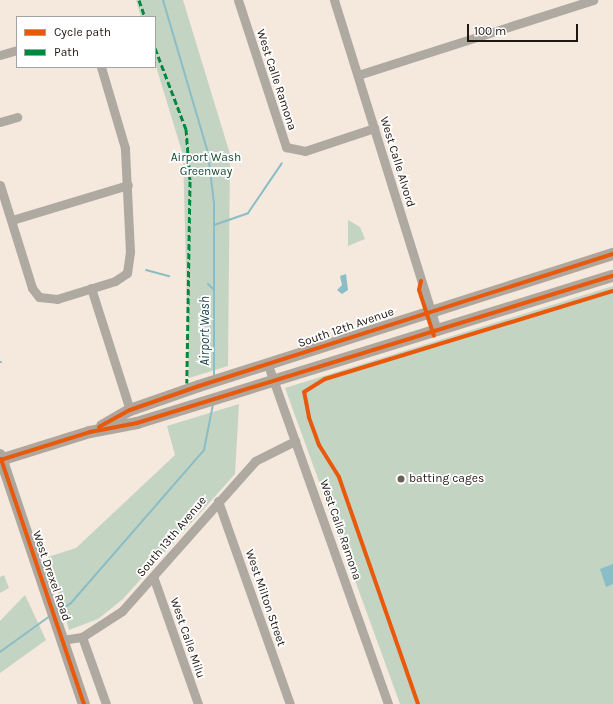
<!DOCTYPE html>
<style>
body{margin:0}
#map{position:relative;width:613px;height:704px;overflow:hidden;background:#f5e8dd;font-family:Karla,sans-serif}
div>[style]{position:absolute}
.green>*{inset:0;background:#c4d4c3}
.water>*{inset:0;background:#8abdc5}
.stream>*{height:2px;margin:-1px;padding:0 1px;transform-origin:1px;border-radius:1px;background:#8abdc5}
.street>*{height:9px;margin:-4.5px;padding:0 4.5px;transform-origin:4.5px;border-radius:4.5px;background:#aea9a1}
.secondary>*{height:12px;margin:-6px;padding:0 6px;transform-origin:6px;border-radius:6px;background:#afa79d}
.quiet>*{height:3px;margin-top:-1.5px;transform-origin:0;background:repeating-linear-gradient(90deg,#00873e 0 6px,transparent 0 9px)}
.cycleway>*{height:4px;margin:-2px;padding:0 2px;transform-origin:2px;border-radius:2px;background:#e8590c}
.dots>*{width:11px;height:11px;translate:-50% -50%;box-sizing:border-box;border:2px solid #fff;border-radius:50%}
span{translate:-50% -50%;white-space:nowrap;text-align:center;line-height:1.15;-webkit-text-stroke:3.5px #fff;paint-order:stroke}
.street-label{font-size:12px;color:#201711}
.park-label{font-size:12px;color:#184932}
.poi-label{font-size:12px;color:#201711}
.left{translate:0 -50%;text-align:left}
.water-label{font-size:13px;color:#22474f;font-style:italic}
.legend{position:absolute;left:16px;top:16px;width:140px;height:52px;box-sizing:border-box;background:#fff;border:1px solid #a6a2a0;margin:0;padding:5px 7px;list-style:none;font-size:12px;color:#201711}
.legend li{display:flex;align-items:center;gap:8px;height:20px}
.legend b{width:20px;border:1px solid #a6a2a0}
.scale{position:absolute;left:467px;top:24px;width:111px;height:18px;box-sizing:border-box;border:2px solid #201711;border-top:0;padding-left:5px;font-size:12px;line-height:14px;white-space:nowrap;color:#201711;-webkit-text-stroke:3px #fff;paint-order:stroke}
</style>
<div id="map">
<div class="green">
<i style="clip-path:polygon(136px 0,183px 0,230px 154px,228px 366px,189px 378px,183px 155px,155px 63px,155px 17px,141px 17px)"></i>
<i style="clip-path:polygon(348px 220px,360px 227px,365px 239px,348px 246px)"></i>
<i style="clip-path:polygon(613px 286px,613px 704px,400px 704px,285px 388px)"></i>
<i style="clip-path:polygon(239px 404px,235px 474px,123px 599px,98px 619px,69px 630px,48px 557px,76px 548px,175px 455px,167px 426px)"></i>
<i style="clip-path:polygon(4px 575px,9px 588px,0 593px,0 577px)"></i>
<i style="clip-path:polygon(25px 595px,46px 640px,0 673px,0 621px)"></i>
</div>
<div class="water">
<i style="clip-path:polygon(346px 274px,348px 290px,342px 294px,337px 290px,342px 285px,340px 276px)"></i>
<i style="clip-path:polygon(613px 564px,613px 584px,606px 587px,600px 569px)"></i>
</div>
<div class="stream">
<i style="left:163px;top:0;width:159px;rotate:73.6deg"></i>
<i style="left:208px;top:153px;width:50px;rotate:83.2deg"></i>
<i style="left:214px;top:203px;width:173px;rotate:90deg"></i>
<i style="left:214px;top:225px;width:36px;rotate:-19deg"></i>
<i style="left:248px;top:213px;width:60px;rotate:-55.8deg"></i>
<i style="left:146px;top:270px;width:24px;rotate:15deg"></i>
<i style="left:208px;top:284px;width:8px;rotate:45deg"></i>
<i style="left:0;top:362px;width:1px"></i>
<i style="left:58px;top:612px;width:16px;rotate:-35deg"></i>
<i style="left:71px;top:603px;width:203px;rotate:-49deg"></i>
<i style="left:204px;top:450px;width:47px;rotate:-78.9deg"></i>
<i style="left:0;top:652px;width:62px;rotate:-35.8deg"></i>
</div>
<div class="street">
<i style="left:238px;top:0;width:155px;rotate:71.9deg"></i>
<i style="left:286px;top:147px;width:19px;rotate:12deg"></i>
<i style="left:305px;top:151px;width:73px;rotate:-18.4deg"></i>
<i style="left:334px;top:0;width:346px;rotate:72.7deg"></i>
<i style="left:0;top:55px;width:18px;rotate:-16deg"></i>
<i style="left:358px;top:75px;width:247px;rotate:-17.7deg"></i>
<i style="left:0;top:122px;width:18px;rotate:-16deg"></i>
<i style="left:0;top:185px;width:108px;rotate:72.7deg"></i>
<i style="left:32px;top:288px;width:11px;rotate:52deg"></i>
<i style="left:39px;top:297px;width:18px;rotate:6deg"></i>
<i style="left:57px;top:299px;width:61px;rotate:-17.2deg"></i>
<i style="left:115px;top:281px;width:14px;rotate:-34deg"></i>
<i style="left:127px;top:273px;width:21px;rotate:-82deg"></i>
<i style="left:130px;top:252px;width:104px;rotate:-92.8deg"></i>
<i style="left:125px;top:148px;width:84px;rotate:-106.5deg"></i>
<i style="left:12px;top:220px;width:121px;rotate:-16.8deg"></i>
<i style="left:91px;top:288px;width:128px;rotate:72.3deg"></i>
<i style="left:268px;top:365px;width:360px;rotate:70.5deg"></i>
<i style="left:218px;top:501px;width:215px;rotate:70.5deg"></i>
<i style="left:154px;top:579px;width:133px;rotate:70.6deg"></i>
<i style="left:82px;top:637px;width:71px;rotate:70.3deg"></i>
<i style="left:62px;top:640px;width:20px;rotate:-9deg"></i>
<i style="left:82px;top:637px;width:48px;rotate:-33deg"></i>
<i style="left:122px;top:611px;width:200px;rotate:-48.4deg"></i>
<i style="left:255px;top:461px;width:45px;rotate:-26.6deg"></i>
</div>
<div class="secondary">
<i style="left:102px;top:426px;width:32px;rotate:-30deg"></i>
<i style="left:130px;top:410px;width:73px;rotate:-19.2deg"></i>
<i style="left:199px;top:386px;width:435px;rotate:-17.7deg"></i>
<i style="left:0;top:455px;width:263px;rotate:71.4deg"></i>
<i style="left:0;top:460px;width:94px;rotate:-17.3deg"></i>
<i style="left:90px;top:432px;width:48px;rotate:-10.8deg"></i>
<i style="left:137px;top:423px;width:498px;rotate:-17.2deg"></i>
</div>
<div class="quiet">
<i style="left:139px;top:0;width:18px;rotate:71deg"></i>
<i style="left:155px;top:48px;width:87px;rotate:69.1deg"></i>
<i style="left:186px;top:129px;width:52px;rotate:85.6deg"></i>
<i style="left:190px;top:181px;width:202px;rotate:90.9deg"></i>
</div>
<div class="cycleway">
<i style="left:421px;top:281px;width:9px;rotate:103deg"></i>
<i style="left:419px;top:290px;width:48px;rotate:71.9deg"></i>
<i style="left:99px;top:427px;width:35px;rotate:-29deg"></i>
<i style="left:130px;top:410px;width:73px;rotate:-19.2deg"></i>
<i style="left:199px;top:386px;width:435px;rotate:-17.7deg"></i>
<i style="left:1px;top:459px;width:259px;rotate:71.3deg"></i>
<i style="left:0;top:460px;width:94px;rotate:-17.3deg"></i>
<i style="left:90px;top:432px;width:48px;rotate:-10.8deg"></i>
<i style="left:137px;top:423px;width:498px;rotate:-17.2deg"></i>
<i style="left:418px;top:704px;width:240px;rotate:-109.2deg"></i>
<i style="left:339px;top:477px;width:38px;rotate:-122deg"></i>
<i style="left:319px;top:445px;width:30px;rotate:-110deg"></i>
<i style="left:309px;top:417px;width:25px;rotate:-101deg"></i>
<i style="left:304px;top:392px;width:25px;rotate:-32deg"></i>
<i style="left:325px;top:379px;width:301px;rotate:-17deg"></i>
</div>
<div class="dots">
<i style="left:401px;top:479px;background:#6b6058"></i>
</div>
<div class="street-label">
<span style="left:276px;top:80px;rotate:72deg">West Calle Ramona</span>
<span style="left:397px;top:162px;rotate:73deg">West Calle Alvord</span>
<span style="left:346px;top:328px;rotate:-19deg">South 12th Avenue</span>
<span style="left:340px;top:530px;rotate:71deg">West Calle Ramona</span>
<span style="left:172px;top:537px;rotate:-50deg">South 13th Avenue</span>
<span style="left:51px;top:576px;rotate:71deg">West Drexel Road</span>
<span style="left:265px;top:598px;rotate:71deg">West Milton Street</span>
<span style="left:187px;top:638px;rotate:71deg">West Calle Milu</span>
</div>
<div class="park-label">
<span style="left:206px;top:165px">Airport Wash<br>Greenway</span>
</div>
<div class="poi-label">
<span class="left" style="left:409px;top:479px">batting cages</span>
</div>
<div class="water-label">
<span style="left:205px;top:331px;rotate:-90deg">Airport Wash</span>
</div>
<ul class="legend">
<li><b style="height:5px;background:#e8590c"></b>Cycle path</li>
<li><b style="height:5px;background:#00873e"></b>Path</li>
</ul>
<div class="scale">100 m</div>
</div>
